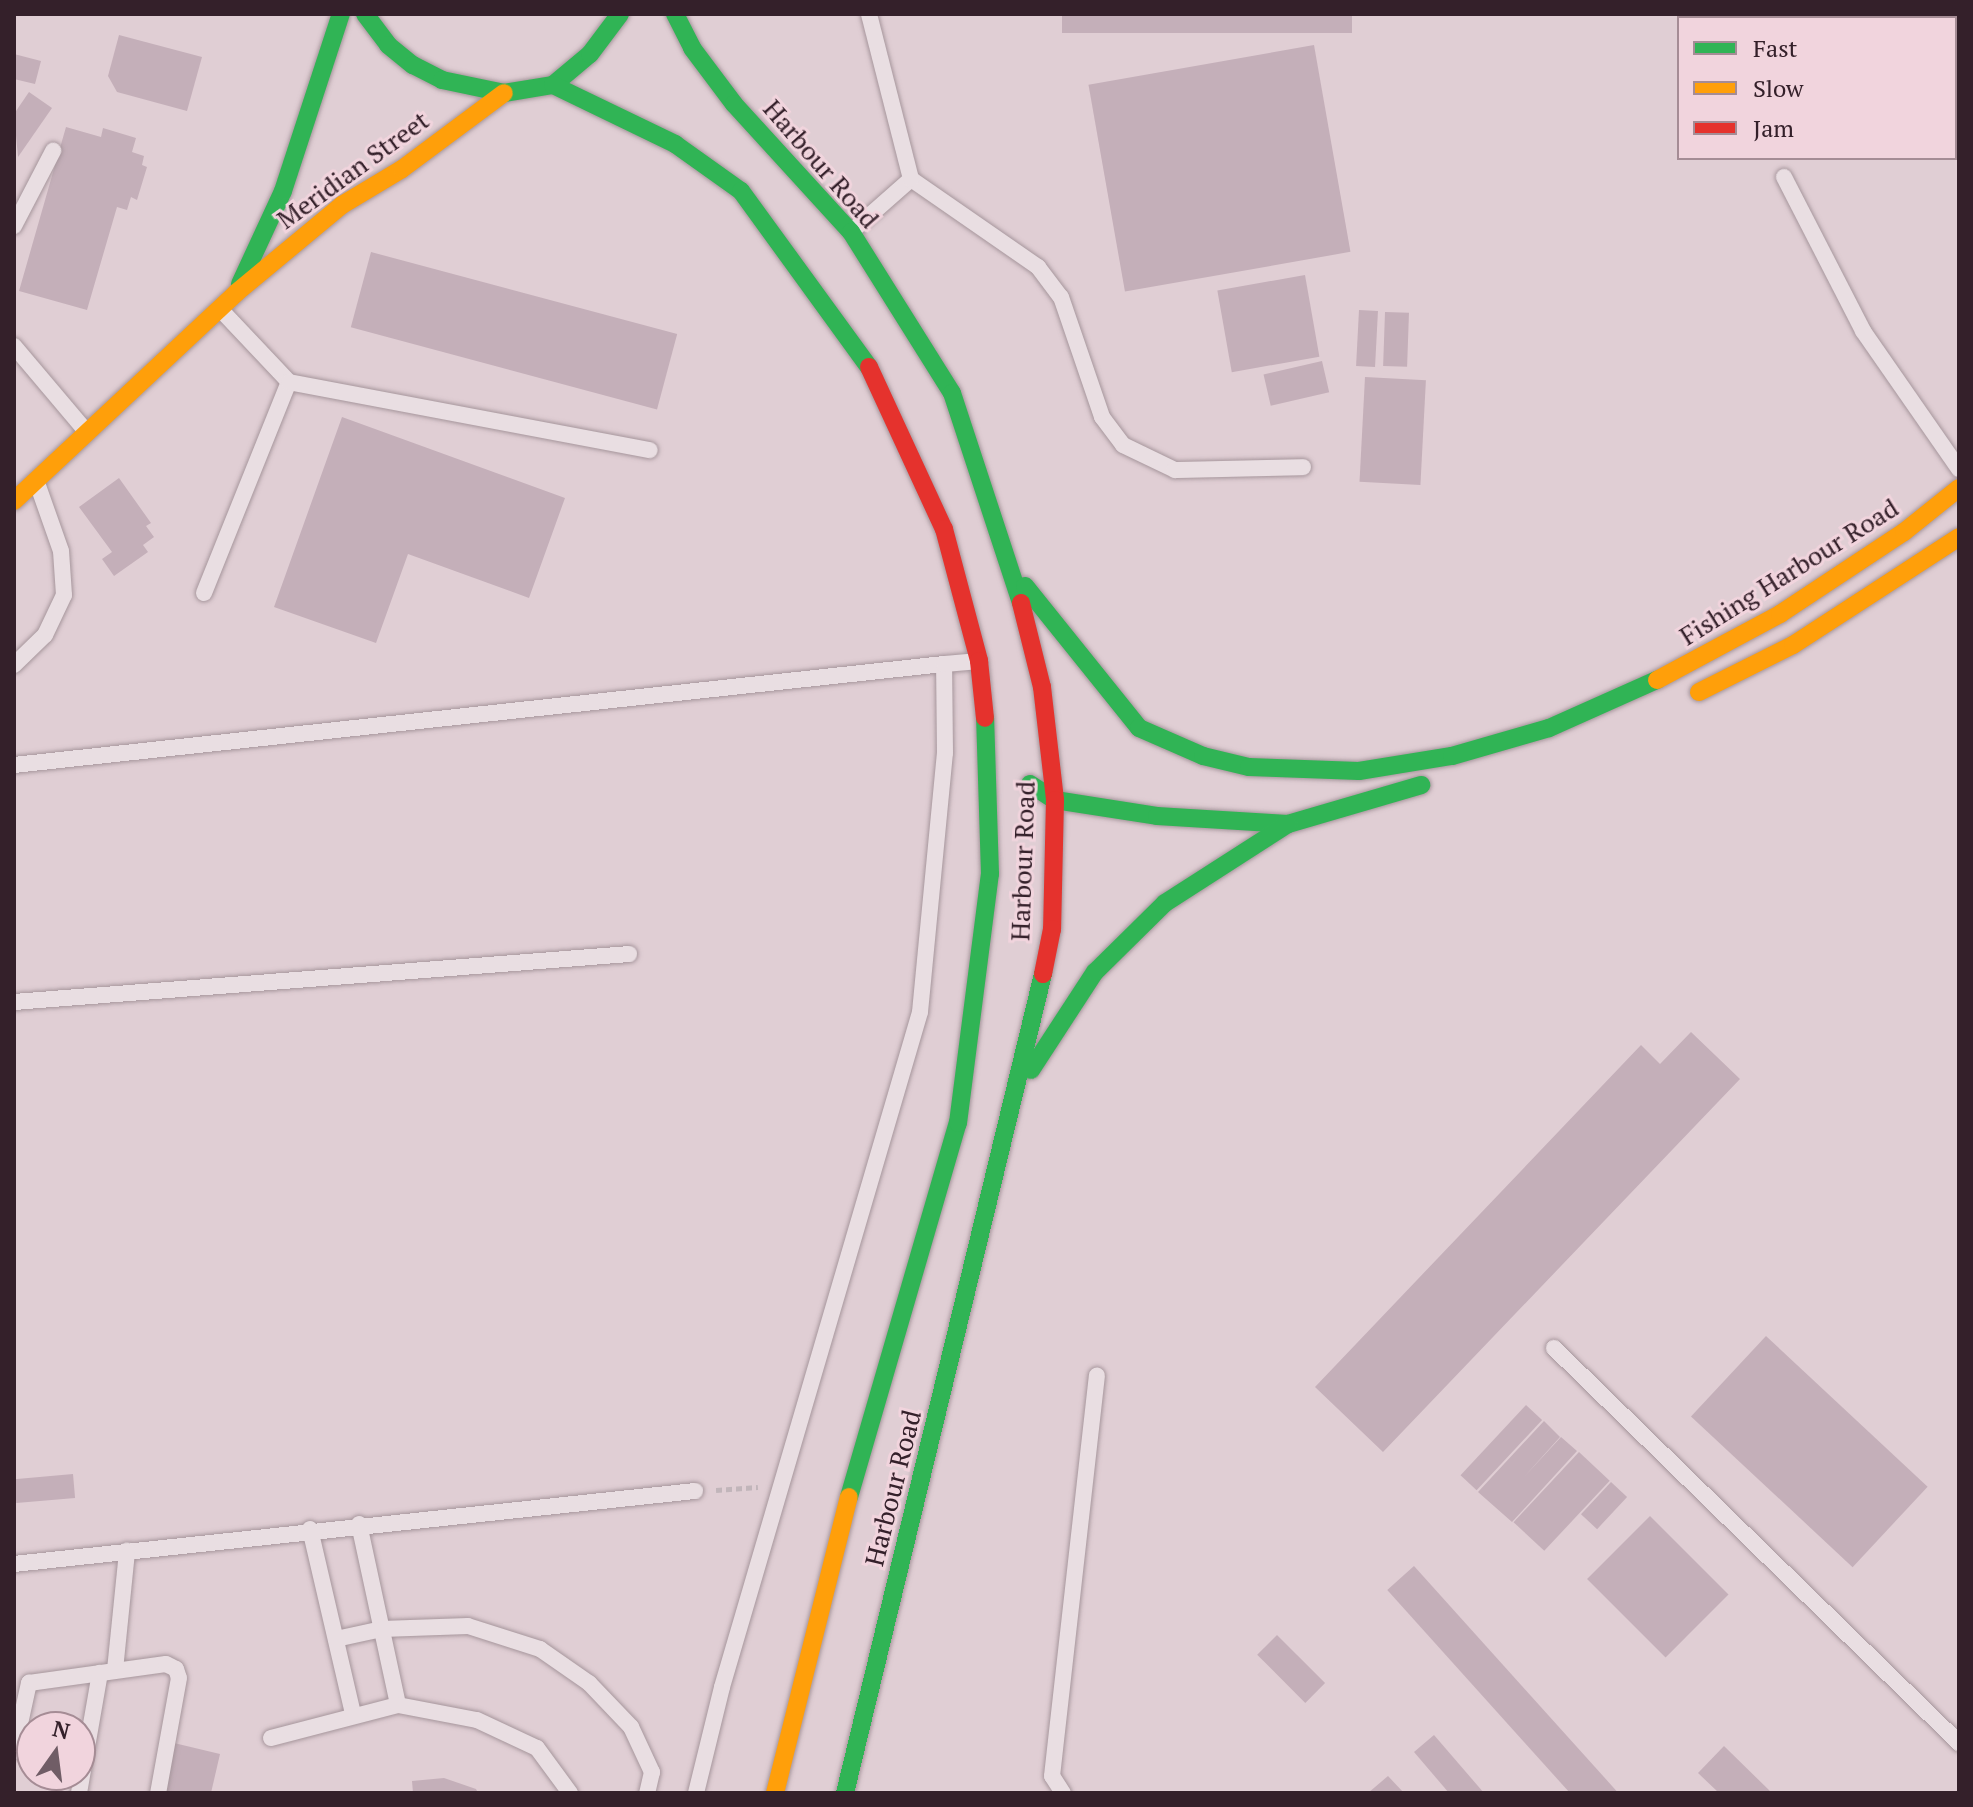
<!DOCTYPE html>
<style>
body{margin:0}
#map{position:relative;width:1973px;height:1807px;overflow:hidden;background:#e0ced4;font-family:"PT Serif",serif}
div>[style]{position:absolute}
.building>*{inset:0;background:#c4afb9;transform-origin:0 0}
.path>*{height:5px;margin-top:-2.5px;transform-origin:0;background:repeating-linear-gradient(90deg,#c1b5ba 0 6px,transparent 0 10px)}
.roads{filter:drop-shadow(0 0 2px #a6969c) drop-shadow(0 0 2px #a6969c)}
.lane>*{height:16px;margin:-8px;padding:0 8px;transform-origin:8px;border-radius:8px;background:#e9dee2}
.fast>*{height:18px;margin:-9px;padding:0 9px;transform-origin:9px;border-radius:9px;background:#30b455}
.slow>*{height:18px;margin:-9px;padding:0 9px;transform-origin:9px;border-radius:9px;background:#ff9f0a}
.jam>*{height:18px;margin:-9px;padding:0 9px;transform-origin:9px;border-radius:9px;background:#e5322d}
span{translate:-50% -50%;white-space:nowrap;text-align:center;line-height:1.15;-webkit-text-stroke:6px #f1d4dd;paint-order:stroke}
.street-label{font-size:26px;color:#34202a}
.frame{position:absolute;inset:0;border:16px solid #34202a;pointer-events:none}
.legend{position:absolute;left:1677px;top:16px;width:280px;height:144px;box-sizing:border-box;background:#f1d4dd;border:2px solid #a58c95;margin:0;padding:10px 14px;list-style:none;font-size:24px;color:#34202a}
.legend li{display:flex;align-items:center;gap:16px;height:40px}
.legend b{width:40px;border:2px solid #a58c95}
.north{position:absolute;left:16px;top:1711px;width:80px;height:80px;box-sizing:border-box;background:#f1d4dd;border:2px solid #a58c95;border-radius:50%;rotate:14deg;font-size:22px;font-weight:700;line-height:32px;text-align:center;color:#34202a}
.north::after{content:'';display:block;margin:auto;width:28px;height:36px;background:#705d66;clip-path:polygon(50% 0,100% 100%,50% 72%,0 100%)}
</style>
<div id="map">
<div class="building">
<i style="left:1062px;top:14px;width:290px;height:19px"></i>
<i style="clip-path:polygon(119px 35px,202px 57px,187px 111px,117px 92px,108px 76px)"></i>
<i style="left:1314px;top:45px;width:210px;height:229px;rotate:80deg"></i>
<i style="clip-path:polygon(14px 54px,41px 61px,35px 84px,14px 79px)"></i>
<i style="clip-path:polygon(29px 92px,52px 108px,18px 157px,14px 114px)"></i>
<i style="clip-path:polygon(66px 127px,101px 137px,103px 128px,136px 138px,132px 152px,144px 156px,142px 165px,147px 167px,137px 200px,131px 197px,127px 210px,117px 207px,87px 310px,19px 291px)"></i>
<i style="left:371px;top:252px;width:317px;height:78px;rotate:15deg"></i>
<i style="left:1305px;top:275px;width:83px;height:89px;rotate:80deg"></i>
<i style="left:1359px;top:310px;width:19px;height:56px;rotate:3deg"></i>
<i style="left:1385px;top:312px;width:24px;height:54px;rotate:2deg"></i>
<i style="left:1322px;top:361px;width:32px;height:60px;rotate:77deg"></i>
<i style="left:1365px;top:377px;width:61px;height:105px;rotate:3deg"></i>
<i style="clip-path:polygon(342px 417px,565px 498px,529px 598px,408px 554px,376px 643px,274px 607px)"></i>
<i style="clip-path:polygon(119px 478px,151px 523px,146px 526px,154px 537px,143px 545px,148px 552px,114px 576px,102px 559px,112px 552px,79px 507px)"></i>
<i style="clip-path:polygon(1691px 1032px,1740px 1079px,1383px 1452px,1315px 1387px,1641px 1045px,1660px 1064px)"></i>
<i style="left:1766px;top:1336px;width:221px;height:110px;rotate:43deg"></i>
<i style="left:1526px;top:1405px;width:22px;height:96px;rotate:43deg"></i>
<i style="clip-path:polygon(1544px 1421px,1560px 1437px,1524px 1477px,1561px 1437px,1577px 1451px,1512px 1522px,1478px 1492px)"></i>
<i style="left:1579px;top:1452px;width:42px;height:96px;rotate:43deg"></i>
<i style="left:73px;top:1474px;width:24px;height:59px;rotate:85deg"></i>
<i style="left:1611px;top:1482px;width:22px;height:44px;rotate:43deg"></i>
<i style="left:1650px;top:1516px;width:111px;height:89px;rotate:45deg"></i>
<i style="left:1414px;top:1566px;width:307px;height:36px;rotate:48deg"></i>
<i style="left:1277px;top:1635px;width:68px;height:28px;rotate:45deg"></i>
<i style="clip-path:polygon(1434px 1735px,1484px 1793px,1449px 1793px,1414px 1752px)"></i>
<i style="clip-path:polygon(174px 1743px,220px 1754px,211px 1793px,163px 1793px)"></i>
<i style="clip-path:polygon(1724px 1746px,1772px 1793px,1719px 1793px,1698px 1773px)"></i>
<i style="clip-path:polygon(1388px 1776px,1404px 1793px,1368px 1793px)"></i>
<i style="clip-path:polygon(444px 1778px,476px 1789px,478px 1793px,413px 1793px,412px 1781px)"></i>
</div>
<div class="path">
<i style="left:716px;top:1490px;width:42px;rotate:-4.1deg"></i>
</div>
<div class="roads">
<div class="lane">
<i style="left:1851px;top:18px;width:8px;rotate:-30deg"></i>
<i style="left:1784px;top:177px;width:173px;rotate:62.8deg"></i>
<i style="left:1863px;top:331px;width:168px;rotate:55.2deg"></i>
<i style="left:911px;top:179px;width:155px;rotate:34.7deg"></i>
<i style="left:1038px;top:267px;width:38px;rotate:53deg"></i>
<i style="left:1061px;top:297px;width:127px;rotate:71.1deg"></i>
<i style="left:1102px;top:417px;width:35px;rotate:53deg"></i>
<i style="left:1123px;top:445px;width:58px;rotate:25.7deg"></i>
<i style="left:1175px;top:470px;width:128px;rotate:-1.3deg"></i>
<i style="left:14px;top:226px;width:85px;rotate:-62.5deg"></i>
<i style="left:852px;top:231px;width:79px;rotate:-41.4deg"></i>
<i style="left:911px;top:179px;width:170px;rotate:-104.3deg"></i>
<i style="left:221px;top:310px;width:99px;rotate:46.6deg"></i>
<i style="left:14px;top:346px;width:110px;rotate:49.8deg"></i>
<i style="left:204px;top:593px;width:227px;rotate:-68.1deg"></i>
<i style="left:289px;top:382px;width:367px;rotate:10.7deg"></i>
<i style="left:14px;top:665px;width:43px;rotate:-44.1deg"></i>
<i style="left:45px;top:635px;width:44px;rotate:-64.6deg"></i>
<i style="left:64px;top:595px;width:44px;rotate:-93.9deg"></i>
<i style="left:61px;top:551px;width:72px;rotate:-109.4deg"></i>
<i style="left:14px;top:765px;width:935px;rotate:-6.2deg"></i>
<i style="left:14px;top:1002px;width:617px;rotate:-4.46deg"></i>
<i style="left:1554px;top:1348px;width:566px;rotate:44.28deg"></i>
<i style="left:359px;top:1524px;width:185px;rotate:77.8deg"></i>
<i style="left:310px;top:1529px;width:190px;rotate:76.9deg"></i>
<i style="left:14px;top:1564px;width:685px;rotate:-6.12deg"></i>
<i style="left:336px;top:1639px;width:47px;rotate:-12.3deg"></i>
<i style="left:382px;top:1629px;width:86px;rotate:-2deg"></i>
<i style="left:468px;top:1626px;width:76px;rotate:17.7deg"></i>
<i style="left:540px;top:1649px;width:60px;rotate:34.8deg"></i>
<i style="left:589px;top:1683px;width:61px;rotate:46.3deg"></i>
<i style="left:631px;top:1727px;width:50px;rotate:65deg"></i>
<i style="left:652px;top:1772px;width:22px;rotate:103deg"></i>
<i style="left:115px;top:1670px;width:120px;rotate:-84.2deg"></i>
<i style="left:271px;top:1738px;width:131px;rotate:-14.6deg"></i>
<i style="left:398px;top:1705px;width:80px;rotate:10.8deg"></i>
<i style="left:477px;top:1720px;width:66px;rotate:25deg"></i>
<i style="left:537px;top:1748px;width:56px;rotate:53.7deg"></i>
<i style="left:14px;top:1751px;width:70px;rotate:-77.6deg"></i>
<i style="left:29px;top:1683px;width:138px;rotate:-7.9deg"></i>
<i style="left:166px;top:1664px;width:11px;rotate:27deg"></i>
<i style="left:176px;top:1669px;width:9px;rotate:72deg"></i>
<i style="left:179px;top:1678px;width:117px;rotate:100.3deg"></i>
<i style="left:79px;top:1793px;width:122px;rotate:-80.1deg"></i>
<i style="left:696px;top:1793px;width:109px;rotate:-76.2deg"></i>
<i style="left:722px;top:1687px;width:703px;rotate:-73.65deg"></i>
<i style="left:920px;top:1012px;width:260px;rotate:-84.5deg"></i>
<i style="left:945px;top:753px;width:89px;rotate:-90.6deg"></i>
<i style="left:944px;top:664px;width:33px;rotate:-5deg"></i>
<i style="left:1063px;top:1793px;width:20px;rotate:-123deg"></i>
<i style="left:1052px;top:1776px;width:403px;rotate:-83.6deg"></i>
</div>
<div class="fast">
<i style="left:365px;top:14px;width:39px;rotate:53deg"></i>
<i style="left:388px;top:45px;width:32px;rotate:39deg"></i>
<i style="left:413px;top:65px;width:33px;rotate:27deg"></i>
<i style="left:442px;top:80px;width:63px;rotate:11.8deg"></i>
<i style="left:504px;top:93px;width:50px;rotate:-9.3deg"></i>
<i style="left:553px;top:85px;width:48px;rotate:-40deg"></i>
<i style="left:590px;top:54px;width:50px;rotate:-53.1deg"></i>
<i style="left:675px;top:14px;width:38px;rotate:63deg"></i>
<i style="left:692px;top:48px;width:70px;rotate:53.1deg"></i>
<i style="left:734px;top:104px;width:173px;rotate:47.6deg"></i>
<i style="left:851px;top:232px;width:190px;rotate:57.9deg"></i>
<i style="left:952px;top:393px;width:221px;rotate:71.8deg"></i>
<i style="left:553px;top:85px;width:136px;rotate:25.8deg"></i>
<i style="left:675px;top:144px;width:81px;rotate:35.5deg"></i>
<i style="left:741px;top:191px;width:218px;rotate:54deg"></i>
<i style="left:240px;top:284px;width:102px;rotate:-65.2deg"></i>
<i style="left:283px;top:191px;width:186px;rotate:-71.9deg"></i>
<i style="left:1025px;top:586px;width:182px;rotate:51.2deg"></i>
<i style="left:1139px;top:728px;width:70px;rotate:23.6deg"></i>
<i style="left:1203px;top:756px;width:47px;rotate:13.4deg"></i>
<i style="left:1249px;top:767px;width:110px;rotate:2.1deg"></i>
<i style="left:1359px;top:771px;width:94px;rotate:-9.2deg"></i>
<i style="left:1452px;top:756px;width:101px;rotate:-16.1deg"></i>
<i style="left:1549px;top:728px;width:118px;rotate:-24deg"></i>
<i style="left:1030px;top:784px;width:30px;rotate:33deg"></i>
<i style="left:1055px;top:800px;width:103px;rotate:8.9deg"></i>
<i style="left:1157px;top:816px;width:131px;rotate:3.5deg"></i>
<i style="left:1288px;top:824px;width:139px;rotate:-16.3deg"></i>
<i style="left:1031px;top:1070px;width:117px;rotate:-56.9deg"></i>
<i style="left:1095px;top:972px;width:98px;rotate:-44.6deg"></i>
<i style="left:1165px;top:903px;width:146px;rotate:-32.7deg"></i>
<i style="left:849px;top:1497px;width:390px;rotate:-73.8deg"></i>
<i style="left:958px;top:1123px;width:251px;rotate:-82.7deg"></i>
<i style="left:990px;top:874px;width:156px;rotate:-91.8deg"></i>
<i style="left:845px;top:1793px;width:843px;rotate:-76.41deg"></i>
</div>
<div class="slow">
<i style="left:14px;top:501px;width:304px;rotate:-43.1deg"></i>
<i style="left:236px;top:293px;width:138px;rotate:-39.7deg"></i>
<i style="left:342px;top:205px;width:70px;rotate:-31deg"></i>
<i style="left:402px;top:169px;width:127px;rotate:-36.7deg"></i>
<i style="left:1657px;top:680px;width:140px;rotate:-28.2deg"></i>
<i style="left:1780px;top:614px;width:149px;rotate:-33.5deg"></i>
<i style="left:1904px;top:532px;width:70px;rotate:-38.7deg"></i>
<i style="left:1699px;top:692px;width:105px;rotate:-26.6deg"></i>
<i style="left:1793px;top:645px;width:198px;rotate:-33deg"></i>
<i style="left:775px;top:1793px;width:305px;rotate:-76deg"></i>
</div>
<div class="jam">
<i style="left:869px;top:367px;width:179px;rotate:65.2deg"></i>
<i style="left:944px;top:529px;width:137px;rotate:75.1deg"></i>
<i style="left:979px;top:661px;width:57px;rotate:84deg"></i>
<i style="left:1021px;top:603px;width:87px;rotate:76deg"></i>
<i style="left:1042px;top:687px;width:114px;rotate:83.4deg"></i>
<i style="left:1055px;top:800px;width:129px;rotate:91.3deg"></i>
<i style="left:1052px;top:929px;width:46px;rotate:101.3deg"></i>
</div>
</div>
<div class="street-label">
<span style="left:821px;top:164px;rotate:49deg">Harbour Road</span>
<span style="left:353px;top:170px;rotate:-36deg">Meridian Street</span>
<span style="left:1789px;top:572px;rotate:-32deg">Fishing Harbour Road</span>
<span style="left:1023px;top:861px;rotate:-88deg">Harbour Road</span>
<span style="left:893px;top:1488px;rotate:-76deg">Harbour Road</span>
</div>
<div class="frame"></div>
<ul class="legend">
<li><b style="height:10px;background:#30b455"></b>Fast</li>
<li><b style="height:10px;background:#ff9f0a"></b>Slow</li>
<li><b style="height:10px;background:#e5322d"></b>Jam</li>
</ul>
<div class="north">N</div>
</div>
